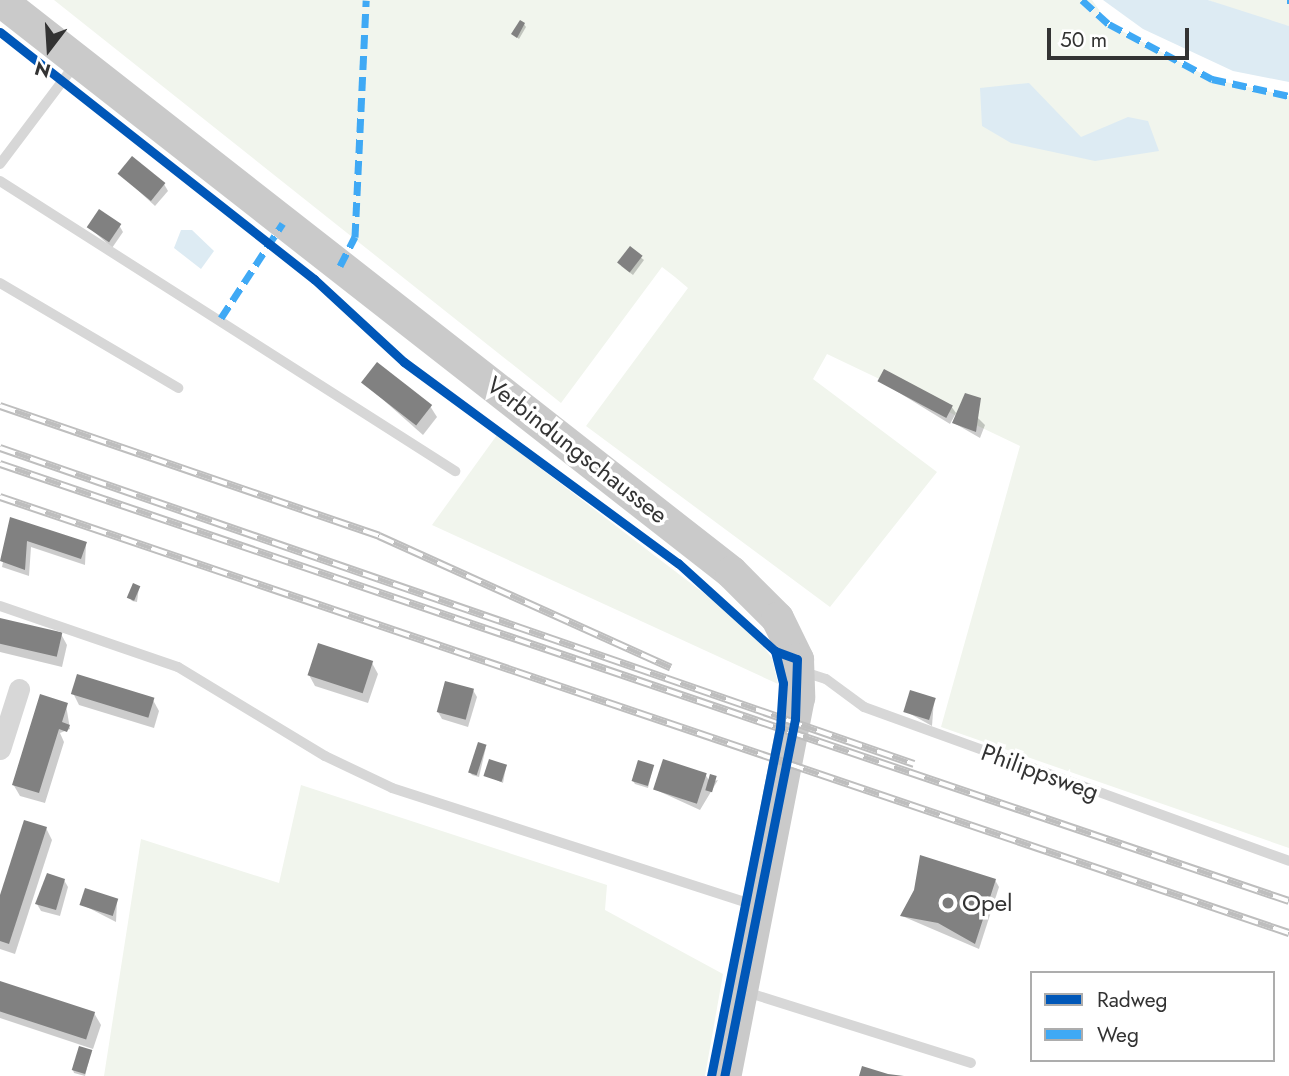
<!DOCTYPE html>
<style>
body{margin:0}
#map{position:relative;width:1289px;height:1076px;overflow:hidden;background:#fff;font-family:Jost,sans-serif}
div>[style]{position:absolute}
.green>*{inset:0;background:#f1f5ed}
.water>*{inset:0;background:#ddebf3}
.shadow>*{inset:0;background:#0003}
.building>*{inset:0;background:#818181;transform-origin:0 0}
.service>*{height:10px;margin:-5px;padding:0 5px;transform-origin:5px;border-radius:5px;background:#d7d7d7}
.minor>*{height:21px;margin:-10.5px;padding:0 10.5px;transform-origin:10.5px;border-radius:10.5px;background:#d7d7d7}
.primary>*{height:33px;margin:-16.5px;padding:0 16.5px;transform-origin:16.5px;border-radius:16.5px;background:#cacaca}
.rail>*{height:8px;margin-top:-4px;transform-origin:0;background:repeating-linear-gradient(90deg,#fff 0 16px,#bebebe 0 32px);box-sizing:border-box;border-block:2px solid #bebebe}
.quiet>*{height:7px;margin-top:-3.5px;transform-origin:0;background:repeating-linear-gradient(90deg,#3fa9f5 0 14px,transparent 0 21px)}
.cycleway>*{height:9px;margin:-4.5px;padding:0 4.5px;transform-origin:4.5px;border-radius:4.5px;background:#0057b8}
.dots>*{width:19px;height:19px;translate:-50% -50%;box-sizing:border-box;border:4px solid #fff;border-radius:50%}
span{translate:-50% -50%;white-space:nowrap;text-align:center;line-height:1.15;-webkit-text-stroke:7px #fff;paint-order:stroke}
.street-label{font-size:24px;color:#333}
.poi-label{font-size:24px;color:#333}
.left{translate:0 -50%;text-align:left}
.legend{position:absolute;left:1030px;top:971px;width:245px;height:91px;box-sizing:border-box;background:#fff;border:2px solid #adadad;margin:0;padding:9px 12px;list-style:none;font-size:21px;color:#333}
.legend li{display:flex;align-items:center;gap:14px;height:35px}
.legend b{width:35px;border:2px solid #adadad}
.north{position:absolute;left:14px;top:14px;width:70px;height:70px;-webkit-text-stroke:5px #fff;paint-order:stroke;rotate:197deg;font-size:19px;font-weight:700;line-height:28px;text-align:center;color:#333}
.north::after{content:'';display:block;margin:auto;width:24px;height:32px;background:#333;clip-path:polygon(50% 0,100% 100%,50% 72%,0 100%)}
.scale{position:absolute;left:1047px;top:28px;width:142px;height:32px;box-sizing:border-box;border:4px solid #333;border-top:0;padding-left:9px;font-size:21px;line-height:24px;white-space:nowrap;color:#333;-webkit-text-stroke:5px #fff;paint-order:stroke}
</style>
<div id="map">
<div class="green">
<i style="clip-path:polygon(54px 0,1092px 0,1109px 24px,1212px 79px,1289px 96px,1289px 848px,941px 727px,1020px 446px,827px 354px,813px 379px,937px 472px,830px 607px,586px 426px,688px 288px,675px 277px,662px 267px,561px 403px)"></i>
<i style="clip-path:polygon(1208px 0,1289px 0,1289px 26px,1261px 21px)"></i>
<i style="clip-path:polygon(497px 435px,748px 627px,772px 658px,778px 684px,432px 525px)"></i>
<i style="clip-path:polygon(301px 785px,607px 885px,605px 910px,723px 974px,705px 1076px,104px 1076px,141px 839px,279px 883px)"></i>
</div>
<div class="water">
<i style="clip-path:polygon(1103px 0,1208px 0,1289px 26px,1289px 82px,1233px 71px,1143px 29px)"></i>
<i style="clip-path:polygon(1029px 83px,1081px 137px,1128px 117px,1148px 121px,1159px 151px,1095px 161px,1011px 143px,982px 126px,980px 88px)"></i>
<i style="clip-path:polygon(181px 230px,192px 230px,214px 251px,201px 269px,174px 248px)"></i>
</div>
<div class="shadow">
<i style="clip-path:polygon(524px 24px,526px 27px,519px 39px,513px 34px)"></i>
<i style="clip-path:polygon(120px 174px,164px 184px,168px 191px,155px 206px)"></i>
<i style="clip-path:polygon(119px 225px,123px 232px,112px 248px,89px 227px)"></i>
<i style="clip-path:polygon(630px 249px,644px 260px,633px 275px,621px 266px)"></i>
<i style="clip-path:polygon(880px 381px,951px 406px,956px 413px,950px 424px)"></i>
<i style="clip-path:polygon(363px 382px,430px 406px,437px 417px,423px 435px)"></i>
<i style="clip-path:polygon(979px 399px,976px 416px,985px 425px,980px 438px,954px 423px)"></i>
<i style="clip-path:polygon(11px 519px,86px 544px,85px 565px,31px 547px,29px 576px,2px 567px)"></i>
<i style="clip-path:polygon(139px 587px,137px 602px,132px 601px,130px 598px)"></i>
<i style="clip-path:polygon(0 619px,61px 634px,67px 645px,62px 667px,0 652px)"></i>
<i style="clip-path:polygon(372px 663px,378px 674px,368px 703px,315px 686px,309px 675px)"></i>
<i style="clip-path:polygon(473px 690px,477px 697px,468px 727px,442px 719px,438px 712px)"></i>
<i style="clip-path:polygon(73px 693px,153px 700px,159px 711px,154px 728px,79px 705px)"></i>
<i style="clip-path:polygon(934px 700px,932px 726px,905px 711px)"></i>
<i style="clip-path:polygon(66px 705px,70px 729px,60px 733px,64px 742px,45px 803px,20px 796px,13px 784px)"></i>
<i style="clip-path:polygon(486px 747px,479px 777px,472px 775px,470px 772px)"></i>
<i style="clip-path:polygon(506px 767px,503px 783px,486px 775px)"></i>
<i style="clip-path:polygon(653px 767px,648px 788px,635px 784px,633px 781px)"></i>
<i style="clip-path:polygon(705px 774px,710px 782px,718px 780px,700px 810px,654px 789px)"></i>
<i style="clip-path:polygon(46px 828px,52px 840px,15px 954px,0 949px,0 900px)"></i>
<i style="clip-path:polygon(64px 880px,68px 887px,60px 916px,41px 911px,37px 904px)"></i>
<i style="clip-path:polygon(995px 880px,999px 887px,979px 949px,902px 916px,916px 891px)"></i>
<i style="clip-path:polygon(117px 901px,116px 922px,81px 904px)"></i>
<i style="clip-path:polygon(0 983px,94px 1013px,101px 1025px,93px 1049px,0 1018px)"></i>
<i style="clip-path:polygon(91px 1052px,85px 1076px,74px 1073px,73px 1070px)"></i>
</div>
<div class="building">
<i style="clip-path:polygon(520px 20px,525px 23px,517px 38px,511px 34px)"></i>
<i style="left:132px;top:156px;width:43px;height:23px;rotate:39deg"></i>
<i style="left:99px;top:209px;width:27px;height:22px;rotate:34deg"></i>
<i style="left:630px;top:246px;width:16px;height:21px;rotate:38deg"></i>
<i style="left:377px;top:362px;width:70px;height:26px;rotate:38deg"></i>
<i style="left:884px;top:369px;width:78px;height:14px;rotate:28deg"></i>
<i style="clip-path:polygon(965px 393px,981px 398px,976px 432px,952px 423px)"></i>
<i style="clip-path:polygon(10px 517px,87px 542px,81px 559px,27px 541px,25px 570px,0 561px)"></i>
<i style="left:133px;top:583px;width:8px;height:16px;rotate:23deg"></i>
<i style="left:0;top:618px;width:64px;height:25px;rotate:13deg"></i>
<i style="left:318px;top:643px;width:58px;height:34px;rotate:18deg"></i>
<i style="left:77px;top:674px;width:81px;height:21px;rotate:17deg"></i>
<i style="left:445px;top:681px;width:30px;height:32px;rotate:15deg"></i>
<i style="left:910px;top:690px;width:27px;height:23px;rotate:17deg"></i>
<i style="clip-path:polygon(40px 694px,68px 703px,62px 722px,70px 725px,67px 732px,59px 729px,39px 793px,12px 785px)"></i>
<i style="left:478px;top:742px;width:9px;height:32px;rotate:18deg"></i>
<i style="left:489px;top:759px;width:19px;height:18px;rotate:18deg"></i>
<i style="left:663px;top:759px;width:46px;height:32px;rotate:18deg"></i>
<i style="left:638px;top:760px;width:17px;height:22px;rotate:17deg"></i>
<i style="left:710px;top:774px;width:7px;height:17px;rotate:16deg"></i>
<i style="clip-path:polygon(24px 820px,47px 827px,9px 944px,0 941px,0 895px)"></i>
<i style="clip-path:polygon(920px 855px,996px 879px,975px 944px,938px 923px,900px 916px,914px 890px)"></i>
<i style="clip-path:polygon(47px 873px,65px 879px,56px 910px,35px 904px)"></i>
<i style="left:85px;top:888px;width:35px;height:18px;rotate:18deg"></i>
<i style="left:0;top:981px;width:100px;height:29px;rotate:18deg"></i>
<i style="left:79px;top:1046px;width:14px;height:25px;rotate:17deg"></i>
<i style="clip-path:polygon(862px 1066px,888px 1074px,904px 1076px,859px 1076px)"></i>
</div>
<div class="service">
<i style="left:0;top:164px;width:126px;rotate:-53deg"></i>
<i style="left:0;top:181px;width:540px;rotate:32.51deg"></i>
<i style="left:0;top:283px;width:207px;rotate:30.5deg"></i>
<i style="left:0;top:606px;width:188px;rotate:18.9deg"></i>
<i style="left:178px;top:667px;width:172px;rotate:31.2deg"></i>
<i style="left:325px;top:756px;width:74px;rotate:25.5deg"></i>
<i style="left:392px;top:788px;width:378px;rotate:17.9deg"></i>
<i style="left:801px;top:671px;width:26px;rotate:18deg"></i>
<i style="left:826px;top:679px;width:47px;rotate:36.4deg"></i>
<i style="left:864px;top:707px;width:452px;rotate:19.9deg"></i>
<i style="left:743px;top:991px;width:239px;rotate:17.5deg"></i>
</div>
<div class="minor">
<i style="left:0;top:749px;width:63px;rotate:-72.4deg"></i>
</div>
<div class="primary">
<i style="left:0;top:0;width:928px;rotate:38.04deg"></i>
<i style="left:731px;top:572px;width:65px;rotate:45deg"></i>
<i style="left:777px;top:618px;width:46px;rotate:64deg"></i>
<i style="left:797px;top:659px;width:38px;rotate:88deg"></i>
<i style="left:798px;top:697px;width:386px;rotate:101deg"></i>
</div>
<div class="rail">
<i style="left:0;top:406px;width:401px;rotate:18.9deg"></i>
<i style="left:379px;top:536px;width:320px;rotate:24.3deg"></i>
<i style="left:0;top:448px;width:967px;rotate:19.07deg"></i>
<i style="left:0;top:464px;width:1361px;rotate:18.73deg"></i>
<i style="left:0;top:497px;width:1361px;rotate:18.69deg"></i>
</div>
<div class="quiet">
<i style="left:1082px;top:0;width:36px;rotate:42deg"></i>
<i style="left:1109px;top:24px;width:117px;rotate:28.1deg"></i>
<i style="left:1212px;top:79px;width:79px;rotate:12.4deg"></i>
<i style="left:1287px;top:0;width:2px"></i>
<i style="left:340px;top:266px;width:33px;rotate:-63deg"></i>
<i style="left:355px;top:237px;width:237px;rotate:-87.3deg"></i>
<i style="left:221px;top:318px;width:113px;rotate:-56.9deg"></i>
</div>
<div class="cycleway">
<i style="left:0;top:32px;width:400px;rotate:38.2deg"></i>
<i style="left:314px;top:279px;width:122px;rotate:42.7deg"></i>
<i style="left:404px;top:362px;width:340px;rotate:36.3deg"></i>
<i style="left:678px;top:563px;width:131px;rotate:42.2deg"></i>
<i style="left:775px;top:651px;width:23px;rotate:20deg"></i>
<i style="left:797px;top:659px;width:60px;rotate:91.9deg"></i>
<i style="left:795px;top:719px;width:364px;rotate:101.2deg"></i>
<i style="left:711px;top:1076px;width:355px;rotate:-78.8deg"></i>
<i style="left:780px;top:728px;width:45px;rotate:-86.2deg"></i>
<i style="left:783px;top:683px;width:33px;rotate:-104deg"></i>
</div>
<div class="dots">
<i style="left:948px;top:903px;background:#7a7a7a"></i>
</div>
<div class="street-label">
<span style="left:577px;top:450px;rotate:38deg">Verbindungschaussee</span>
<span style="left:1040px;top:772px;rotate:20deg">Philippsweg</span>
</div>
<div class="poi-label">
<span class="left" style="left:962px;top:903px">Opel</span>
</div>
<ul class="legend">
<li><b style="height:9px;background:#0057b8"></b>Radweg</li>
<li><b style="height:9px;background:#3fa9f5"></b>Weg</li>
</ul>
<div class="north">N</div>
<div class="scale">50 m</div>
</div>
